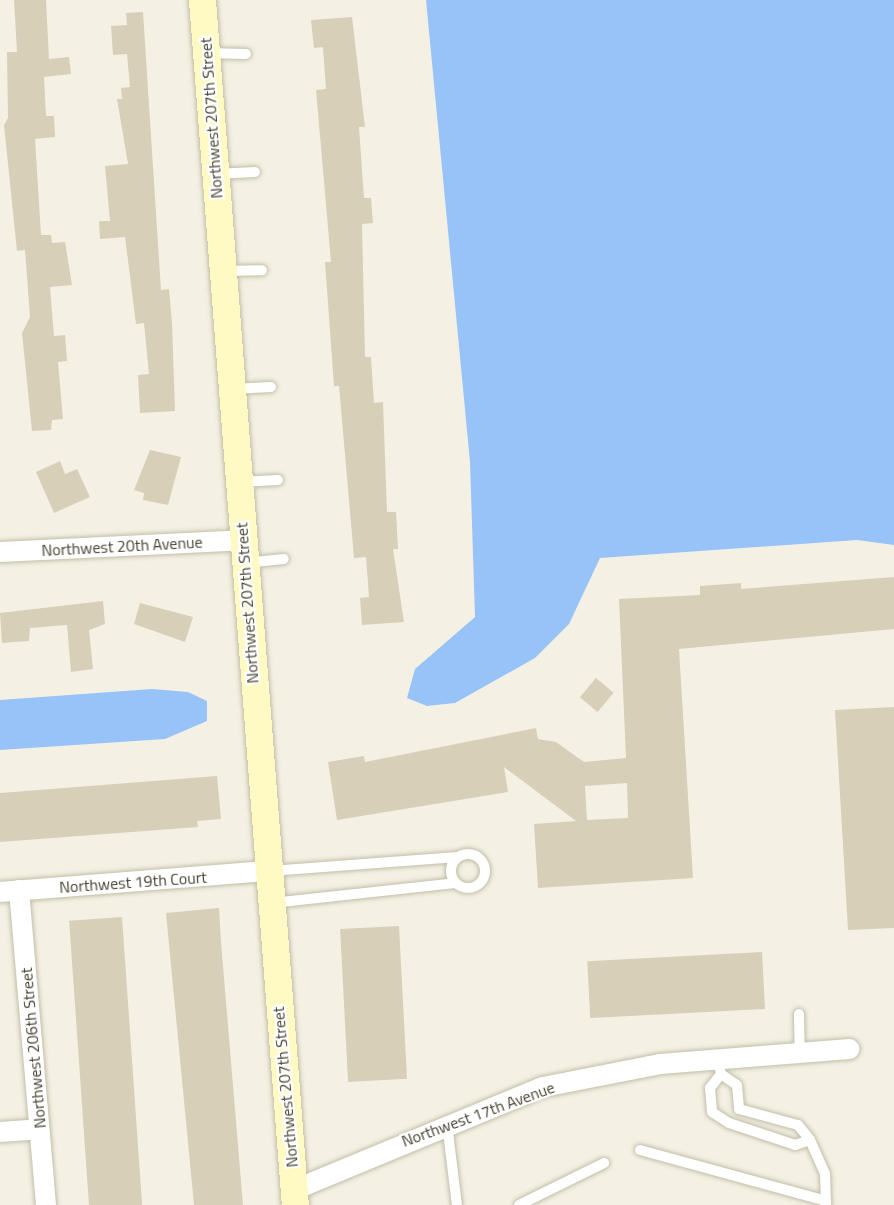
<!DOCTYPE html>
<style>
body{margin:0}
#map{position:relative;width:894px;height:1205px;overflow:hidden;background:#f4f1e4;font-family:"Titillium Web",sans-serif}
div>[style]{position:absolute}
.water>*{inset:0;background:#98c3f8}
.building>*{inset:0;background:#d7cfb8;transform-origin:0 0}
.roads{filter:drop-shadow(0 0 2px #c3bea8) drop-shadow(0 0 2px #c3bea8)}
.lane>*{height:10px;margin:-5px;padding:0 5px;transform-origin:5px;border-radius:5px;background:#fff}
.lane>.ring{margin:-5px;padding:0;box-sizing:content-box;background:none;border:10px solid #fff;border-radius:50%}
.street>*{height:20px;margin:-10px;padding:0 10px;transform-origin:10px;border-radius:10px;background:#fff}
.secondary>*{height:27px;margin:-13.5px;padding:0 13.5px;transform-origin:13.5px;border-radius:13.5px;background:#fff9c3}
span{translate:-50% -50%;white-space:nowrap;text-align:center;line-height:1.15;-webkit-text-stroke:4.5px #fff;paint-order:stroke}
.street-label{font-size:16px;color:#474233}
</style>
<div id="map">
<div class="water">
<i style="clip-path:polygon(426px 0,894px 0,894px 545px,857px 540px,600px 558px,569px 624px,535px 658px,455px 703px,427px 706px,407px 698px,415px 669px,475px 617px,470px 462px)"></i>
<i style="clip-path:polygon(152px 689px,188px 692px,207px 701px,207px 721px,165px 739px,0 750px,0 700px)"></i>
</div>
<div class="building">
<i style="clip-path:polygon(14px 0,46px 0,49px 59px,69px 57px,71px 74px,44px 77px,46px 116px,54px 116px,55px 137px,35px 139px,41px 235px,51px 235px,52px 243px,65px 242px,72px 285px,50px 287px,54px 336px,65px 335px,67px 361px,58px 362px,63px 419px,52px 420px,51px 430px,32px 431px,22px 333px,30px 317px,25px 250px,17px 251px,4px 125px,8px 118px,7px 52px,17px 52px)"></i>
<i style="clip-path:polygon(143px 12px,161px 290px,169px 289px,172px 322px,175px 411px,140px 413px,138px 375px,149px 374px,144px 323px,136px 324px,125px 237px,100px 239px,99px 221px,110px 221px,105px 166px,128px 164px,117px 99px,122px 99px,121px 88px,130px 87px,127px 54px,113px 55px,111px 26px,127px 25px,126px 13px)"></i>
<i style="clip-path:polygon(352px 17px,365px 127px,359px 127px,364px 198px,371px 198px,373px 223px,362px 224px,365px 357px,371px 357px,374px 403px,383px 402px,387px 512px,396px 512px,398px 549px,393px 549px,404px 622px,362px 625px,360px 598px,369px 597px,366px 557px,354px 558px,339px 386px,334px 386px,325px 262px,331px 262px,316px 90px,326px 89px,323px 47px,314px 48px,311px 20px)"></i>
<i style="clip-path:polygon(150px 450px,181px 457px,168px 505px,143px 500px,144px 493px,134px 490px)"></i>
<i style="clip-path:polygon(60px 461px,65px 474px,77px 469px,90px 497px,54px 513px,36px 472px)"></i>
<i style="clip-path:polygon(evenodd,894px 577px,894px 629px,679px 649px,693px 878px,538px 888px,534px 824px,576px 821px,504px 767px,508px 792px,337px 820px,328px 762px,364px 756px,365px 762px,536px 728px,538px 739px,556px 742px,584px 762px,626px 758px,619px 599px,700px 595px,700px 586px,741px 583px,741px 589px,894px 577px,627px 783px,628px 818px,587px 820px,585px 786px,627px 783px)"></i>
<i style="clip-path:polygon(103px 601px,105px 624px,89px 630px,93px 669px,71px 672px,67px 625px,30px 628px,29px 641px,2px 643px,0 613px)"></i>
<i style="clip-path:polygon(140px 603px,193px 617px,185px 642px,134px 624px)"></i>
<i style="left:596px;top:678px;width:23px;height:25px;rotate:40deg"></i>
<i style="clip-path:polygon(894px 707px,894px 928px,848px 930px,835px 710px)"></i>
<i style="clip-path:polygon(217px 776px,221px 819px,197px 821px,198px 827px,0 842px,0 793px)"></i>
<i style="clip-path:polygon(219px 908px,221px 942px,243px 1205px,194px 1205px,166px 913px)"></i>
<i style="left:122px;top:917px;width:289px;height:53px;rotate:86deg"></i>
<i style="left:399px;top:926px;width:153px;height:59px;rotate:87deg"></i>
<i style="left:762px;top:952px;width:57px;height:175px;rotate:87deg"></i>
</div>
<div class="roads">
<div class="lane">
<i style="left:206px;top:53px;width:40px;rotate:1.4deg"></i>
<i style="left:215px;top:174px;width:40px;rotate:-2.9deg"></i>
<i style="left:223px;top:271px;width:39px;rotate:-1deg"></i>
<i style="left:232px;top:389px;width:39px;rotate:-3deg"></i>
<i style="left:239px;top:482px;width:39px;rotate:-3deg"></i>
<i style="left:245px;top:563px;width:39px;rotate:-6deg"></i>
<i class="ring" style="left:451px;top:854px;width:24px;height:24px"></i>
<i style="left:270px;top:871px;width:188px;rotate:-4.3deg"></i>
<i style="left:272px;top:903px;width:184px;rotate:-6.2deg"></i>
<i style="left:799px;top:1014px;width:39px;rotate:89deg"></i>
<i style="left:718px;top:1059px;width:15px;rotate:79deg"></i>
<i style="left:721px;top:1074px;width:19px;rotate:35deg"></i>
<i style="left:737px;top:1085px;width:24px;rotate:85deg"></i>
<i style="left:739px;top:1109px;width:61px;rotate:15.2deg"></i>
<i style="left:798px;top:1125px;width:19px;rotate:51deg"></i>
<i style="left:810px;top:1140px;width:37px;rotate:66deg"></i>
<i style="left:825px;top:1174px;width:31px;rotate:88deg"></i>
<i style="left:721px;top:1074px;width:18px;rotate:128deg"></i>
<i style="left:710px;top:1088px;width:24px;rotate:85deg"></i>
<i style="left:712px;top:1112px;width:20px;rotate:33deg"></i>
<i style="left:729px;top:1123px;width:70px;rotate:18.4deg"></i>
<i style="left:795px;top:1145px;width:16px;rotate:-18deg"></i>
<i style="left:447px;top:1124px;width:82px;rotate:83deg"></i>
<i style="left:640px;top:1150px;width:193px;rotate:15.3deg"></i>
<i style="left:519px;top:1205px;width:95px;rotate:-26.3deg"></i>
</div>
<div class="street">
<i style="left:0;top:552px;width:243px;rotate:-2.8deg"></i>
<i style="left:19px;top:890px;width:316px;rotate:85.1deg"></i>
<i style="left:0;top:892px;width:267px;rotate:-4.5deg"></i>
<i style="left:0;top:1132px;width:39px;rotate:-4deg"></i>
<i style="left:294px;top:1190px;width:269px;rotate:-22.5deg"></i>
<i style="left:543px;top:1087px;width:119px;rotate:-11.1deg"></i>
<i style="left:660px;top:1064px;width:190px;rotate:-4.5deg"></i>
</div>
<div class="secondary">
<i style="left:202px;top:0;width:1209px;rotate:85.59deg"></i>
</div>
</div>
<div class="street-label">
<span style="left:211px;top:118px;rotate:-94deg">Northwest 207th Street</span>
<span style="left:122px;top:546px;rotate:-3deg">Northwest 20th Avenue</span>
<span style="left:247px;top:603px;rotate:-94deg">Northwest 207th Street</span>
<span style="left:133px;top:882px;rotate:-4deg">Northwest 19th Court</span>
<span style="left:33px;top:1048px;rotate:-95deg">Northwest 206th Street</span>
<span style="left:285px;top:1087px;rotate:-95deg">Northwest 207th Street</span>
<span style="left:478px;top:1114px;rotate:-20deg">Northwest 17th Avenue</span>
</div>
</div>
